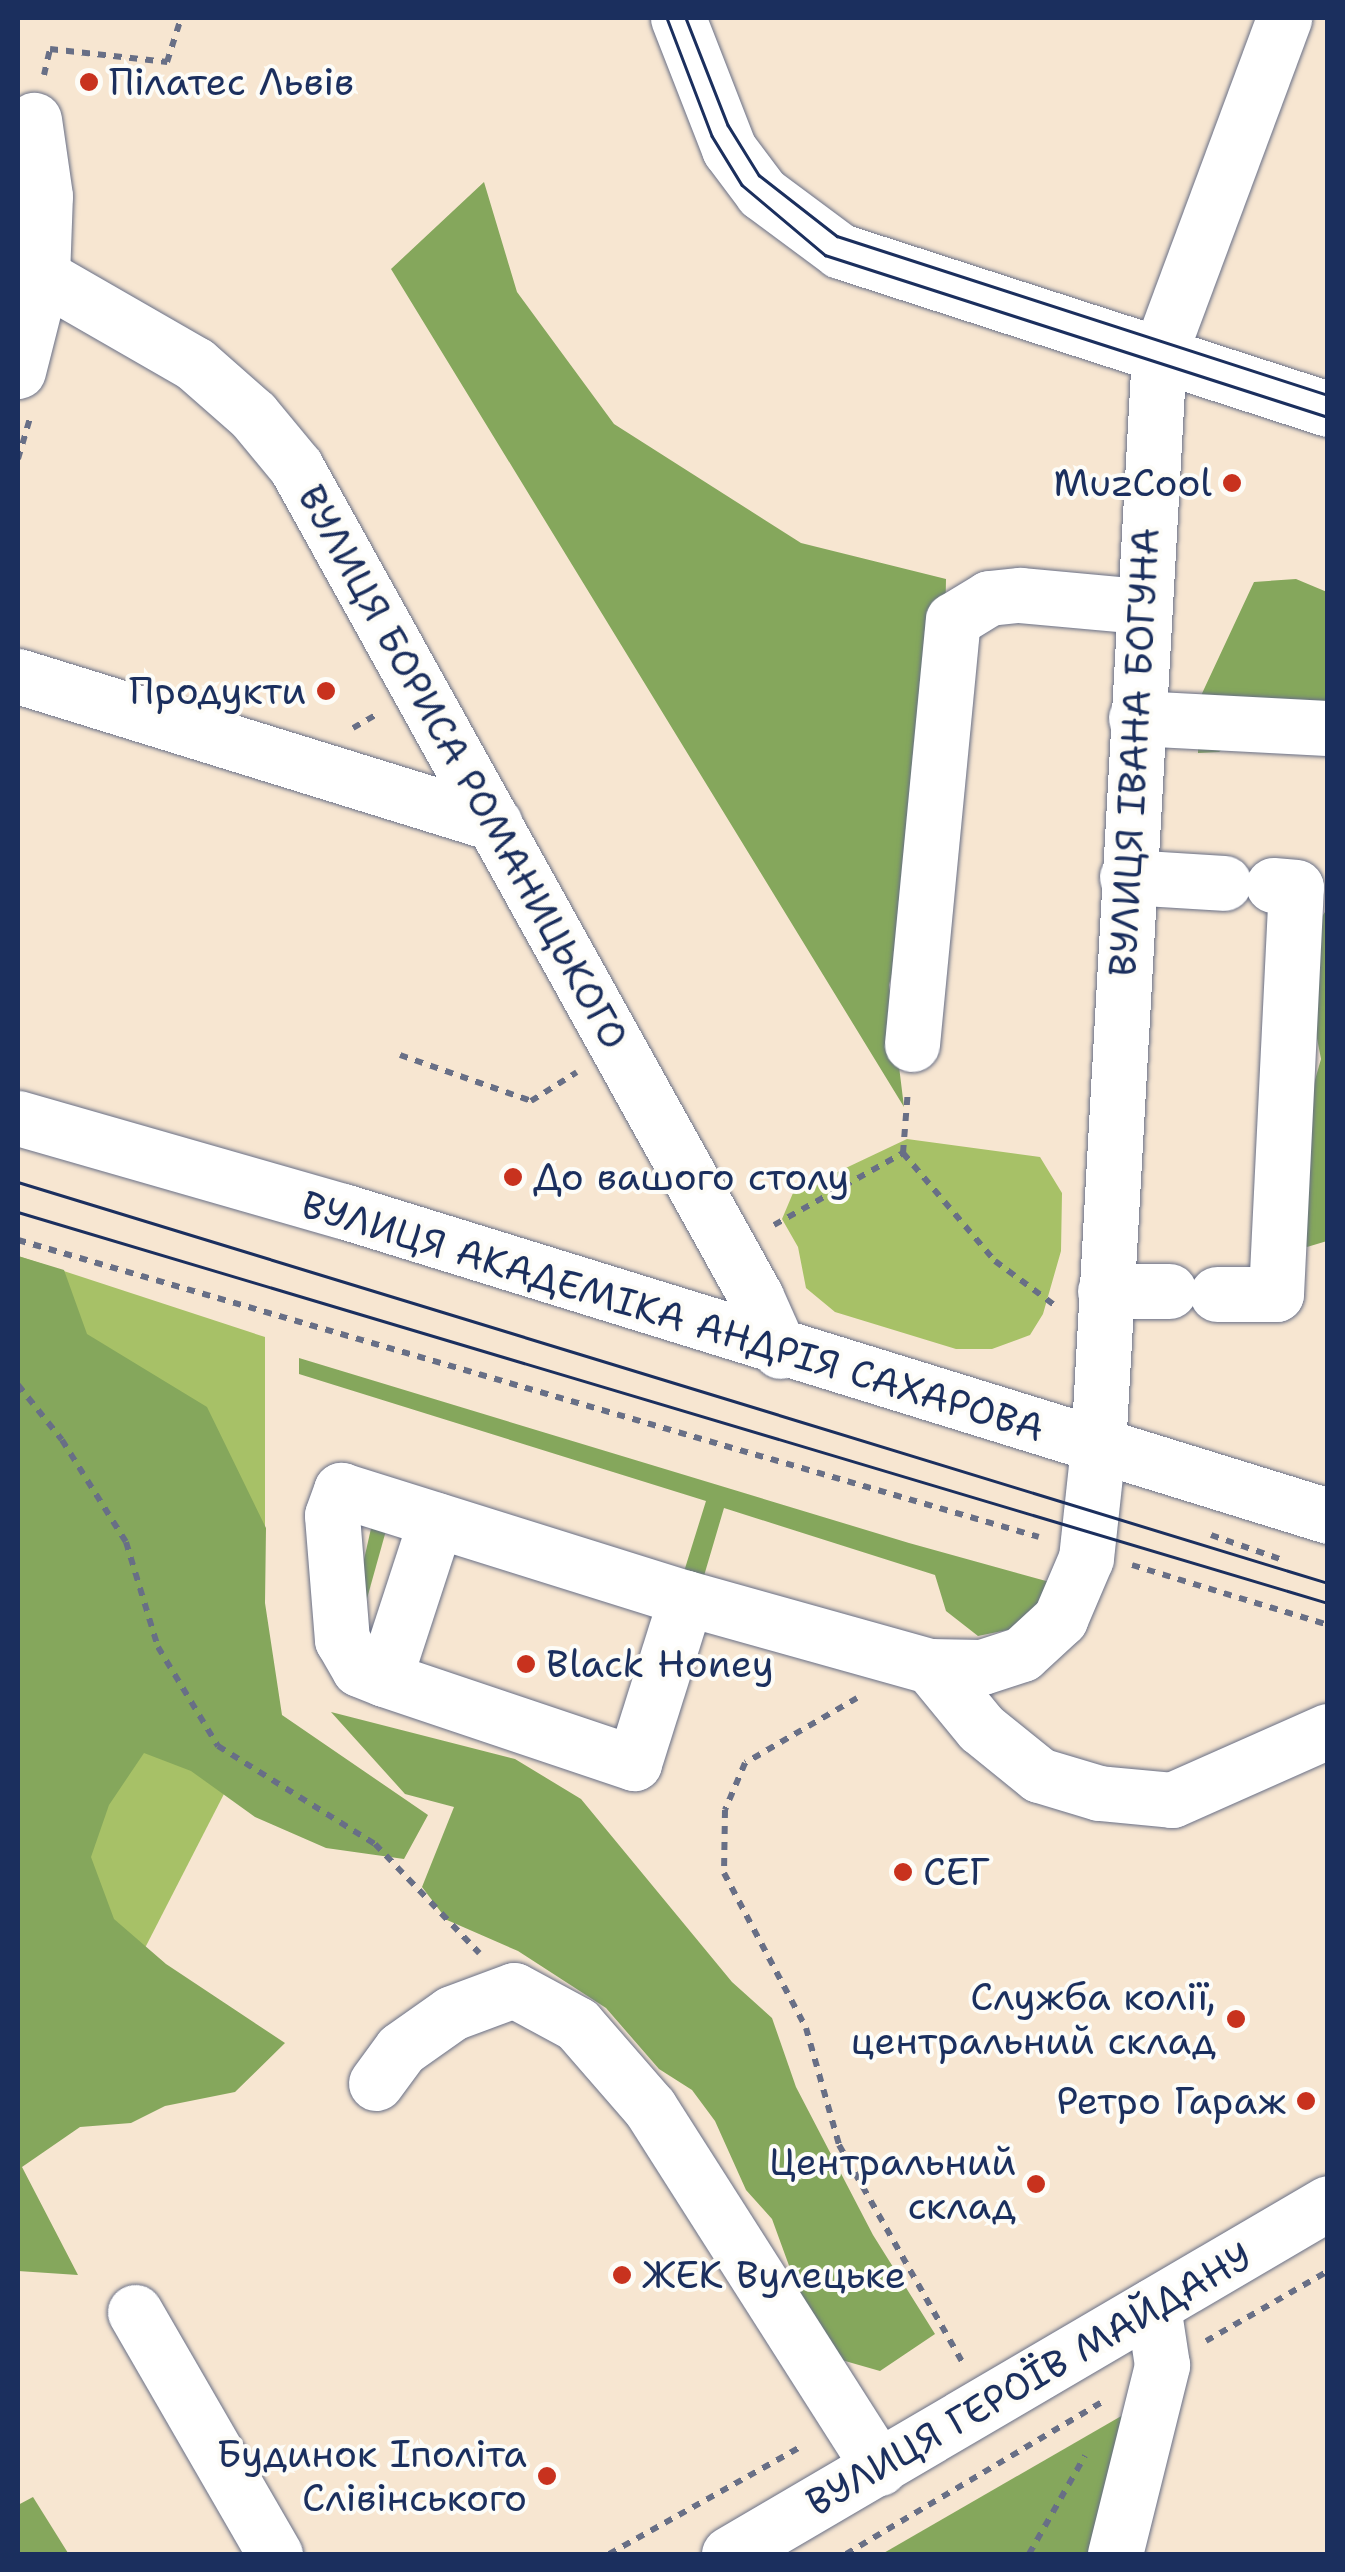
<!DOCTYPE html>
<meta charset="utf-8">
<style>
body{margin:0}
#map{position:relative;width:1345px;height:2572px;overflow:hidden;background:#f7e6d1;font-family:"Shantell Sans",sans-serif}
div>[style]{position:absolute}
.green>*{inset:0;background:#a7c167}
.forest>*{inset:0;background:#85a75c}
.path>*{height:6px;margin-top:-3px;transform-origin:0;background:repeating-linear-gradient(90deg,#686f86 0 8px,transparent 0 16px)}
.roads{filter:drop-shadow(0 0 2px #686f86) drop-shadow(0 0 2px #686f86)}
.minor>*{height:55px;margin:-27.5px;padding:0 27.5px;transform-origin:27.5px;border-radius:27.5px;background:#fff}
.major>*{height:55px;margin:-27.5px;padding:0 27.5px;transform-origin:27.5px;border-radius:27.5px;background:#fff}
.tram>*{height:2.5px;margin:-1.25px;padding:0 1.25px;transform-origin:1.25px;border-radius:1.25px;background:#1b2f5e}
.dots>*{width:28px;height:28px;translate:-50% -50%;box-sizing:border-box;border:5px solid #fdfcf7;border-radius:50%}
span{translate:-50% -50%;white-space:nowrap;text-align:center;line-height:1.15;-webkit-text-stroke:8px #fdfcf7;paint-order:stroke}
.poi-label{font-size:38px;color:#1b2f5e}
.left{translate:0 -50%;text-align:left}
.right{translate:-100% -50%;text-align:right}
.street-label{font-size:38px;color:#1b2f5e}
.frame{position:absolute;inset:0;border:20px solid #1b2f5e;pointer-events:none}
</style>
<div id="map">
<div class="green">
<i style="clip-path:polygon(907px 1139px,1040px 1157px,1062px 1193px,1061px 1251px,1043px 1314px,1030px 1335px,992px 1349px,956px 1349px,835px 1312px,806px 1288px,798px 1247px,782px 1219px,793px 1193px)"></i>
<i style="clip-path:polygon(18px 1256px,265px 1337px,265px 1714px,146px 1946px,18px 2134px)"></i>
</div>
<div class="forest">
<i style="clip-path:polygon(484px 182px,517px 292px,614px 424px,801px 543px,946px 579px,942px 793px,889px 985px,904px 1107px,391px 269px)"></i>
<i style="clip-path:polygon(1296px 579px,1327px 592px,1327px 732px,1246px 732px,1219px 752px,1198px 753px,1198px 702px,1254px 582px)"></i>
<i style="clip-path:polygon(1327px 909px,1327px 1241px,1307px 1247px,1288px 1235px,1302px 1125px,1321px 1059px,1310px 1002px,1321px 918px)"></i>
<i style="clip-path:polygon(18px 1256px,64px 1270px,87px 1334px,207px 1407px,266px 1528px,265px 1603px,282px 1715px,428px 1815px,404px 1859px,326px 1848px,255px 1817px,191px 1771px,144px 1753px,109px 1805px,91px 1857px,114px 1919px,166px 1964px,285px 2043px,235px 2092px,165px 2106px,131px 2123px,80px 2127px,22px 2167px,78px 2275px,18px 2271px)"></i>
<i style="clip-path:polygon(299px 1358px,909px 1543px,1057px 1584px,1017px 1628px,978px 1636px,946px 1611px,935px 1575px,724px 1508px,701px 1586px,682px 1578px,706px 1501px,299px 1374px)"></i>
<i style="clip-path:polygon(372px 1524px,387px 1527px,354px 1645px,347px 1635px)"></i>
<i style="clip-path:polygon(331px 1712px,515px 1759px,581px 1799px,732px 1982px,772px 2018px,796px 2087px,873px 2235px,935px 2334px,880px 2371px,838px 2359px,799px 2293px,772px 2219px,746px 2190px,715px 2121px,692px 2090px,659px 2069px,606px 2008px,518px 1951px,447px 1920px,422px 1887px,454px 1807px,405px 1794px)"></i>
<i style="clip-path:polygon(1130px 2411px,1095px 2554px,882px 2554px)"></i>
<i style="clip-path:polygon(33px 2497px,68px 2553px,69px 2554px,18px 2554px,18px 2505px)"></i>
</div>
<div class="path">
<i style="left:44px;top:75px;width:27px;rotate:-77deg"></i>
<i style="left:50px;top:49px;width:118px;rotate:6.3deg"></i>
<i style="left:167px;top:62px;width:46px;rotate:-72.3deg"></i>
<i style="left:18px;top:459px;width:43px;rotate:-73.7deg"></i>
<i style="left:353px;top:728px;width:28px;rotate:-30deg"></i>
<i style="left:400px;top:1055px;width:139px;rotate:19.3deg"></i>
<i style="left:531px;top:1101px;width:54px;rotate:-32.2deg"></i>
<i style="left:903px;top:1153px;width:63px;rotate:-85.5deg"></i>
<i style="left:774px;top:1225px;width:148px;rotate:-29.2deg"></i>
<i style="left:903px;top:1153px;width:142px;rotate:49.6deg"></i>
<i style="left:995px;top:1261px;width:77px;rotate:36.6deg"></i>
<i style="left:18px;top:1240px;width:1063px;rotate:16.22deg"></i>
<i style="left:18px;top:1385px;width:70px;rotate:51.3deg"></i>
<i style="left:62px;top:1440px;width:120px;rotate:57.9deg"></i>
<i style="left:126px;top:1542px;width:110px;rotate:73.1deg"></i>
<i style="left:158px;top:1647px;width:116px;rotate:58.8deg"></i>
<i style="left:218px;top:1746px;width:185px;rotate:32deg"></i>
<i style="left:375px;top:1844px;width:151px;rotate:46.3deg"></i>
<i style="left:1211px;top:1535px;width:73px;rotate:19.2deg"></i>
<i style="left:1132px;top:1565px;width:205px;rotate:17deg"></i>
<i style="left:857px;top:1698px;width:129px;rotate:149.9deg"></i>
<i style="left:745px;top:1763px;width:51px;rotate:113.1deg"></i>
<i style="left:725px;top:1810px;width:63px;rotate:90.9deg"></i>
<i style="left:724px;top:1873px;width:175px;rotate:62.1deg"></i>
<i style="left:806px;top:2028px;width:122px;rotate:74.2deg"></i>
<i style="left:839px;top:2145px;width:251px;rotate:60.4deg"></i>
<i style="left:1206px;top:2341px;width:141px;rotate:-29.8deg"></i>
<i style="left:609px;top:2554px;width:223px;rotate:-29.2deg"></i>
<i style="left:846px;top:2554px;width:298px;rotate:-30.7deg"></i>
<i style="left:1029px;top:2554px;width:113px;rotate:-60.3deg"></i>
</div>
<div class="roads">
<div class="minor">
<i style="left:42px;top:276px;width:177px;rotate:29.9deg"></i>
<i style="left:195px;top:364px;width:77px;rotate:41.3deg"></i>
<i style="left:253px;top:415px;width:67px;rotate:50.4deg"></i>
<i style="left:296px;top:467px;width:949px;rotate:61deg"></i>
<i style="left:756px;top:1297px;width:59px;rotate:66deg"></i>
<i style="left:18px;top:371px;width:98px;rotate:-75.8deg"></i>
<i style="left:42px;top:276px;width:80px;rotate:-87.9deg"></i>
<i style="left:45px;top:196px;width:77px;rotate:-98.2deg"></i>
<i style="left:18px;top:676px;width:499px;rotate:17.2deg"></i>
<i style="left:1136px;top:718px;width:192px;rotate:3deg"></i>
<i style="left:1127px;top:877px;width:97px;rotate:3.5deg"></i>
<i style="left:912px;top:1044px;width:426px;rotate:-84.5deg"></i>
<i style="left:953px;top:620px;width:42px;rotate:-31.4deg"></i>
<i style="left:989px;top:598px;width:31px;rotate:-6deg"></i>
<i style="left:1020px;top:595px;width:122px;rotate:5.2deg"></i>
<i style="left:1105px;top:1291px;width:64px"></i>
<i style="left:1217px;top:1294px;width:59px"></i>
<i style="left:1276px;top:1294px;width:407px;rotate:-87.2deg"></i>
<i style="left:1296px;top:887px;width:23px;rotate:-175deg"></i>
<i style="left:436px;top:1520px;width:167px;rotate:108.1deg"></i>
<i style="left:384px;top:1679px;width:264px;rotate:18.6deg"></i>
<i style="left:634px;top:1763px;width:173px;rotate:-72.5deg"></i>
<i style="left:930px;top:1666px;width:52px;rotate:1.1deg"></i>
<i style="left:982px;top:1667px;width:42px;rotate:-18deg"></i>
<i style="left:1022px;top:1654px;width:52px;rotate:-42.6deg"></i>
<i style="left:1060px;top:1619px;width:66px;rotate:-66.9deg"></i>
<i style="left:1086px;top:1558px;width:111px;rotate:-83.8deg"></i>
<i style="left:1098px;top:1448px;width:1095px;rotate:-86.81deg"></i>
<i style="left:1159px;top:355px;width:359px;rotate:-69.6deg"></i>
<i style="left:384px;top:1679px;width:27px;rotate:-158deg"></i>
<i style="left:359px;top:1669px;width:34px;rotate:-120deg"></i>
<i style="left:342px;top:1640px;width:125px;rotate:-94.6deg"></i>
<i style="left:332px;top:1515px;width:27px;rotate:-70deg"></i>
<i style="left:341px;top:1490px;width:362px;rotate:17.4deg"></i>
<i style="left:686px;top:1598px;width:253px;rotate:15.6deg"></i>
<i style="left:930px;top:1666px;width:80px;rotate:50.6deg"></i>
<i style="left:981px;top:1728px;width:75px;rotate:39deg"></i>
<i style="left:1039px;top:1775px;width:63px;rotate:16.7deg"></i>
<i style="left:1099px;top:1793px;width:73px;rotate:5.5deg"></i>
<i style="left:1172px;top:1800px;width:171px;rotate:-23.9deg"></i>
<i style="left:376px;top:2083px;width:42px;rotate:-53.7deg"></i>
<i style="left:401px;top:2049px;width:62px;rotate:-35.2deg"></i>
<i style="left:452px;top:2013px;width:66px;rotate:-20.4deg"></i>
<i style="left:514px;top:1990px;width:72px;rotate:28.4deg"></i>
<i style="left:577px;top:2024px;width:111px;rotate:49deg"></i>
<i style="left:650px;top:2108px;width:427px;rotate:57.5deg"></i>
<i style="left:135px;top:2312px;width:280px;rotate:60deg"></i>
<i style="left:1115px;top:2554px;width:195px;rotate:-76deg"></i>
<i style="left:1162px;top:2365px;width:60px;rotate:-98.7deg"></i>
</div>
<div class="major">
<i style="left:678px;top:18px;width:141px;rotate:68.7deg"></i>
<i style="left:729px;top:149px;width:55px;rotate:53.1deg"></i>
<i style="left:762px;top:193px;width:97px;rotate:36.6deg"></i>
<i style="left:840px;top:251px;width:513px;rotate:17.94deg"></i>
<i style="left:18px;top:1118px;width:338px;rotate:16deg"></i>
<i style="left:343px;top:1211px;width:1031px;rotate:17.2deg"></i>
<i style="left:729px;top:2554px;width:694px;rotate:-30.37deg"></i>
</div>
</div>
<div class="tram">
<i style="left:667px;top:18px;width:126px;rotate:69.1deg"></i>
<i style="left:712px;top:136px;width:57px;rotate:58.5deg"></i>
<i style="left:742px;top:185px;width:109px;rotate:40.1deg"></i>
<i style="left:825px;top:255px;width:528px;rotate:17.85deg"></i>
<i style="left:686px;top:18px;width:115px;rotate:68.6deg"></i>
<i style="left:728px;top:125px;width:59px;rotate:58.2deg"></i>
<i style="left:759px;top:175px;width:99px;rotate:38deg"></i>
<i style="left:837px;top:236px;width:516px;rotate:17.94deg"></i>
<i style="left:18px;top:1182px;width:1370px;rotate:17.02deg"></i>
<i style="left:18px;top:1212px;width:1367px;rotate:16.62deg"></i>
</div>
<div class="dots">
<i style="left:89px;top:82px;background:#c8321e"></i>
<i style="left:1232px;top:483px;background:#c8321e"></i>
<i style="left:326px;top:691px;background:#c8321e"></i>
<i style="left:513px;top:1177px;background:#c8321e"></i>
<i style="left:526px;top:1664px;background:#c8321e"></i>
<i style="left:903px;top:1872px;background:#c8321e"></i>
<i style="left:1236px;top:2019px;background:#c8321e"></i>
<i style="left:1306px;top:2101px;background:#c8321e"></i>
<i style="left:1036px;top:2184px;background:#c8321e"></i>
<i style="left:622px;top:2275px;background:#c8321e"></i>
<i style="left:547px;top:2476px;background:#c8321e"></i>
</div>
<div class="poi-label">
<span class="left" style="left:109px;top:82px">Пілатес Львів</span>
<span class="right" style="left:1212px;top:483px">MuzCool</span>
<span class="right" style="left:306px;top:691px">Продукти</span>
<span class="left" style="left:533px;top:1177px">До вашого столу</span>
<span class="left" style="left:546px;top:1664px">Black Honey</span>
<span class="left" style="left:923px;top:1872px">СЕГ</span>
<span class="right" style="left:1216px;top:2019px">Служба колії,<br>центральний склад</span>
<span class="right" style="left:1286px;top:2101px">Ретро Гараж</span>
<span class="right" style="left:1016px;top:2184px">Центральний<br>склад</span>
<span class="left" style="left:642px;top:2275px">ЖЕК Вулецьке</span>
<span class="right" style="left:527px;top:2476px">Будинок Іполіта<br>Слівінського</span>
</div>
<div class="street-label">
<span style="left:1134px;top:752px;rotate:-87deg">ВУЛИЦЯ ІВАНА БОГУНА</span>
<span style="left:463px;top:767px;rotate:61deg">ВУЛИЦЯ БОРИСА РОМАНИЦЬКОГО</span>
<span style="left:673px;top:1316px;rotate:17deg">ВУЛИЦЯ АКАДЕМІКА АНДРІЯ САХАРОВА</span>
<span style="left:1029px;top:2379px;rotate:-30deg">ВУЛИЦЯ ГЕРОЇВ МАЙДАНУ</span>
</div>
<div class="frame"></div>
</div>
